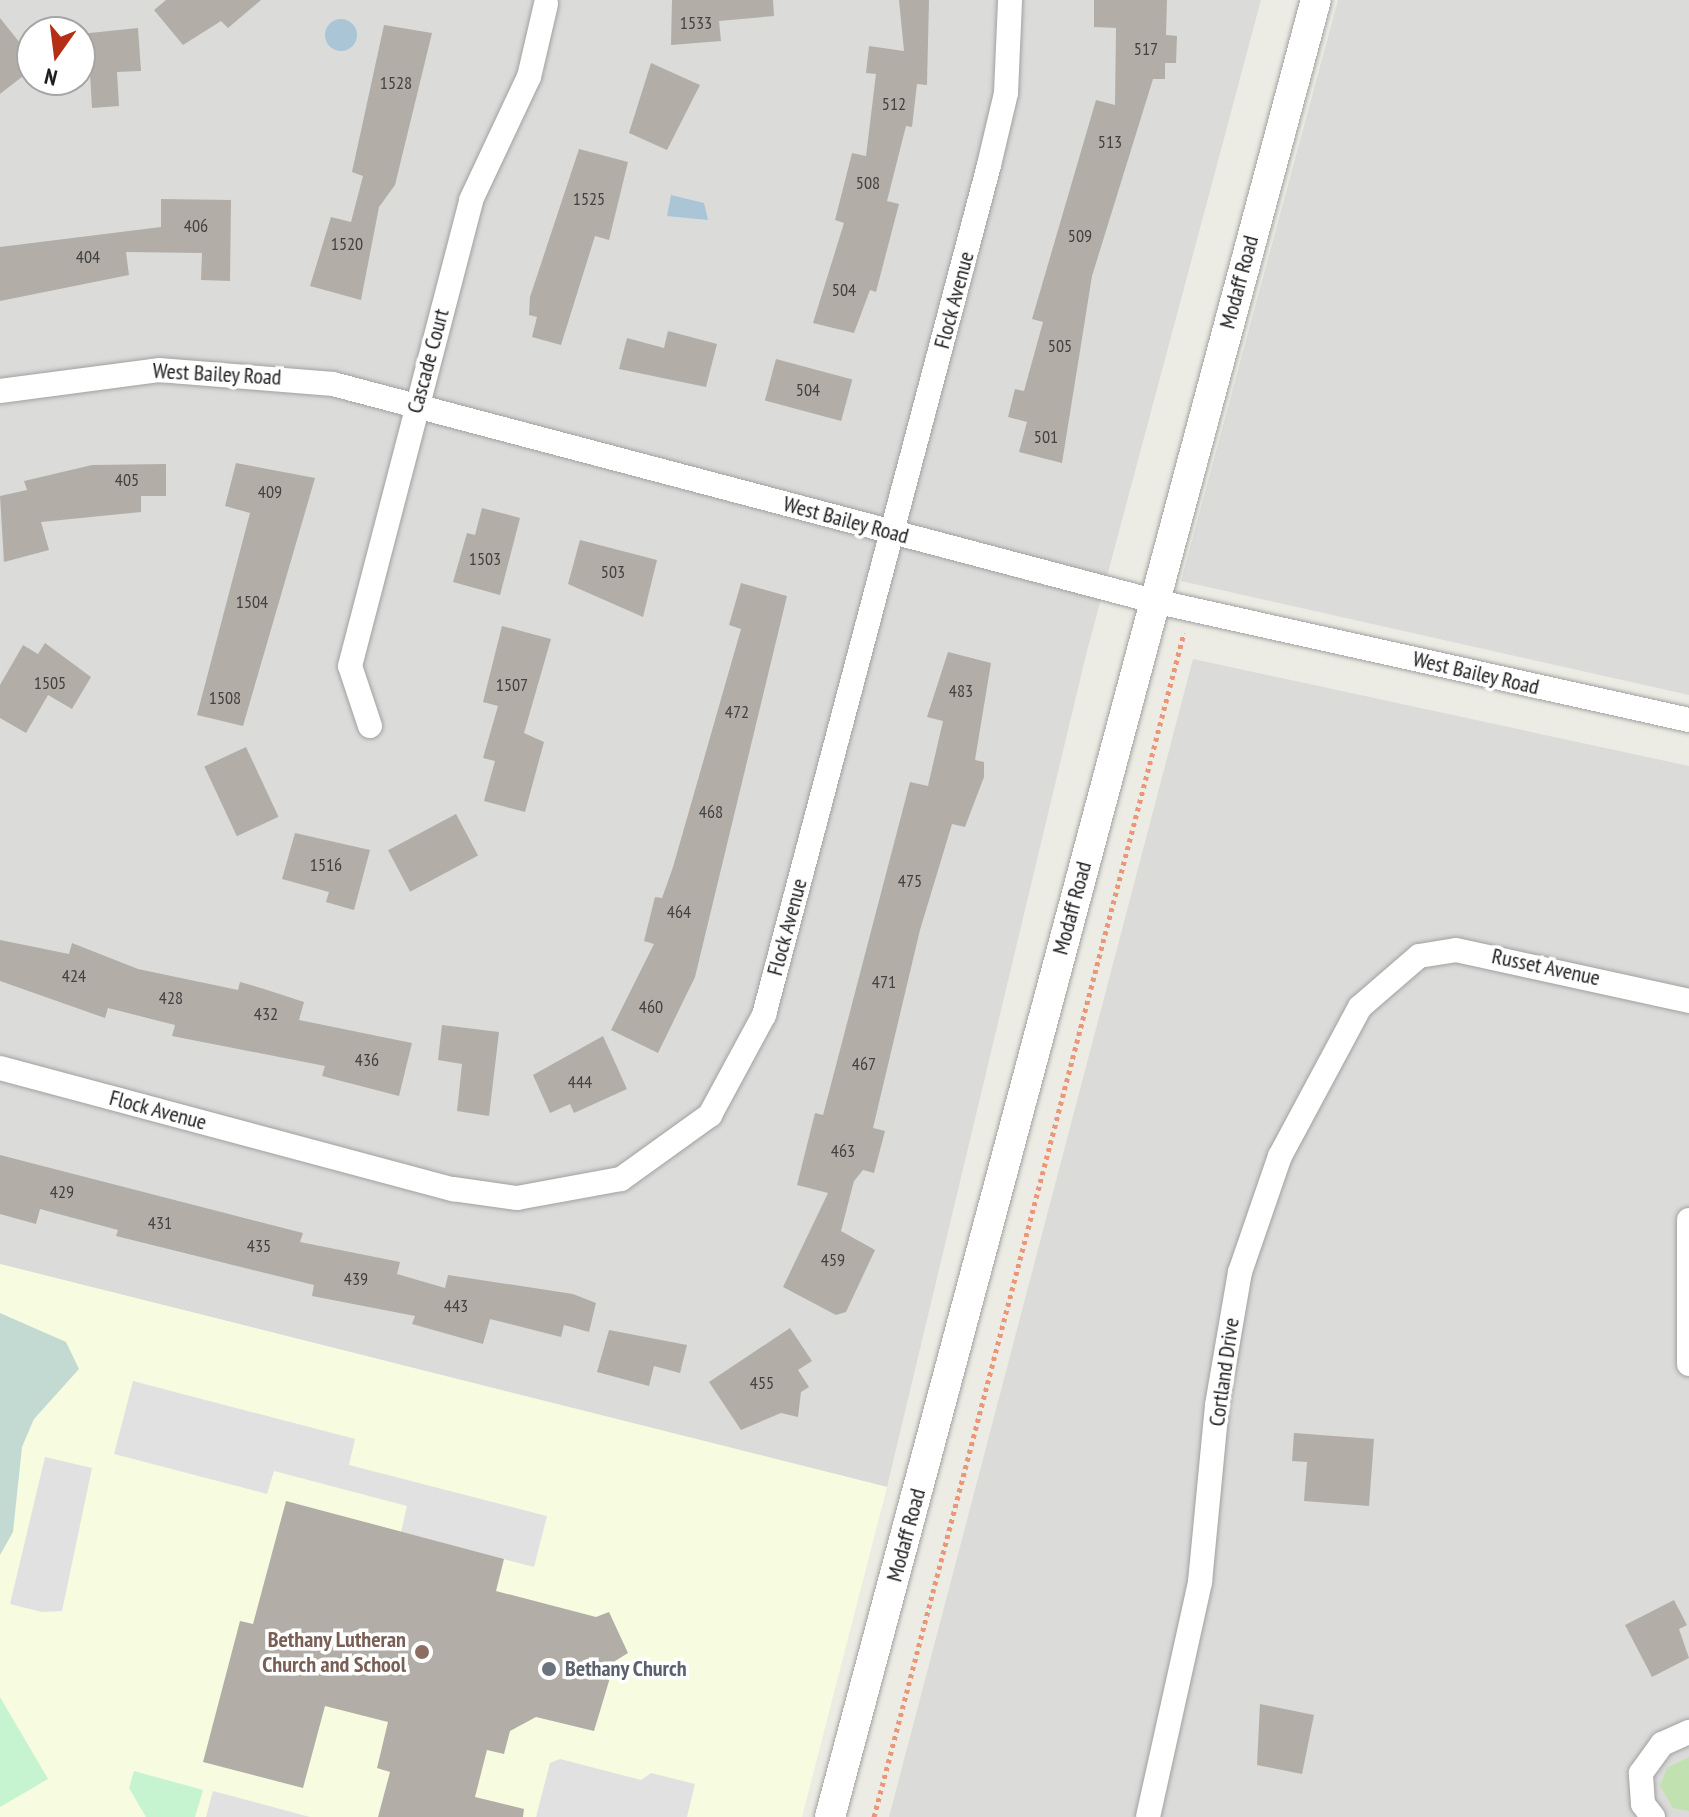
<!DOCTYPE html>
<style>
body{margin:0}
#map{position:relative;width:1689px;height:1817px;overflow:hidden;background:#edece4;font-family:"PT Sans Narrow",sans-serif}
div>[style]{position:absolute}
.residential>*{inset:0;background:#dbdbda}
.education>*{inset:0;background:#f7fbe0}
.grass>*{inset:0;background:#c1e2b0}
.wetland>*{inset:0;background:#c3dad3}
.park>*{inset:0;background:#c6f3d0}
.parking>*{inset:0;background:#e1e1e1}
.water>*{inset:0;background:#a9c5d6}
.round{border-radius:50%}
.building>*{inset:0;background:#b2aea7;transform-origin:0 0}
.path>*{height:5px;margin-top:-2.5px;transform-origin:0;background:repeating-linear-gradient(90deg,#ea9679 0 4px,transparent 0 8px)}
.roads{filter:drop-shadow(0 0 2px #a1a1a1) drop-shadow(0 0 2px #a1a1a1)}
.minor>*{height:24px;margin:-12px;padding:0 12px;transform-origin:12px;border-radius:12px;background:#fff}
.tertiary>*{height:30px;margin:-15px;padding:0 15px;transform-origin:15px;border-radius:15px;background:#fff}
.dots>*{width:22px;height:22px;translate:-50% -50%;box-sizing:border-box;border:4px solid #fff;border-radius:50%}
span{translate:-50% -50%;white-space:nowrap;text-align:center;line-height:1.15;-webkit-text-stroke:7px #fff;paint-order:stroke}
.number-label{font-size:18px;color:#424140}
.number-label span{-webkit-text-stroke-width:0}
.street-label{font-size:22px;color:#1d1d1d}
.education-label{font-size:22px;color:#785e54;font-weight:700}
.right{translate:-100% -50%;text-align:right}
.worship-label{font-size:22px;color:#5b616d;font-weight:700}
.left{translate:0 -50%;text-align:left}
.north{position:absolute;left:16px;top:16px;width:80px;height:80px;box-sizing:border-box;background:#fff;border:2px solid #a5a5a5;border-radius:50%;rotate:194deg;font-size:22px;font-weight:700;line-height:32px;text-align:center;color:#1d1d1d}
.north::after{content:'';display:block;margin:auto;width:28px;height:36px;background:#b52f16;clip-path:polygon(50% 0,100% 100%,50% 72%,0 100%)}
</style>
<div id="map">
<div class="residential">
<i style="clip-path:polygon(evenodd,0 0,1261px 0,1086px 655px,887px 1487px,0 1264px,0 0,32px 32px,80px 32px,80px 80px,32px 80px,32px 32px)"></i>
<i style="clip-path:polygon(1338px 0,1689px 0,1689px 695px,1181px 581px)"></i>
<i style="clip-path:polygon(1193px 659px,1689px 766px,1689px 1817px,889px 1817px)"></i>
</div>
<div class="education">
<i style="clip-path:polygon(0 1264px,887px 1487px,802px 1817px,0 1817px)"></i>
</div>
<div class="grass">
<i style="clip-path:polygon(1689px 1757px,1689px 1811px,1673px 1808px,1660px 1786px,1667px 1768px)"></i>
</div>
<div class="wetland">
<i style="clip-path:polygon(0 1313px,66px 1342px,79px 1369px,34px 1419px,22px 1447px,13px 1532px,0 1555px)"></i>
</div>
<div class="park">
<i style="clip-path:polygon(0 1697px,48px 1779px,0 1807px)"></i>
<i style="clip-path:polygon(134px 1771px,203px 1790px,195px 1817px,146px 1817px,129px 1788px)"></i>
</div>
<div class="parking">
<i style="clip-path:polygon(133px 1381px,355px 1439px,349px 1465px,547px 1516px,534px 1567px,401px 1532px,407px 1506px,274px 1471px,267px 1494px,114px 1454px)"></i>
<i style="clip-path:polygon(45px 1457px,92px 1468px,62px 1611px,42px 1612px,10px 1604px)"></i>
<i style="clip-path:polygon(560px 1759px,641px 1780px,651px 1773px,695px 1784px,687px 1817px,536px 1817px,550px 1763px)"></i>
<i style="clip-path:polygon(213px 1791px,310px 1817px,206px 1817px)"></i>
</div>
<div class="water">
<i class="round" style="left:325px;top:19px;width:32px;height:32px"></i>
<i style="clip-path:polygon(671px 195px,704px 203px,708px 220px,667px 216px)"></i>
</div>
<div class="building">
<i style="clip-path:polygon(166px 0,261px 0,228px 28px,221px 21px,183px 45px,154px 10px)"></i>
<i style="clip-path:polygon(672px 0,773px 0,774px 16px,719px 21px,721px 41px,671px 45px)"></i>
<i style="clip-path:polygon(899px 0,929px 0,927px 85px,917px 84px,912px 127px,906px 126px,887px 201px,899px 204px,876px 292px,870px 290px,854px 333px,813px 323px,844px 223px,835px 220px,852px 153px,866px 156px,876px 74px,866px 73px,869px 46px,904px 51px)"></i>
<i style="clip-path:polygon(1094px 0,1167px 0,1166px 35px,1177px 36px,1176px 63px,1165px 63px,1165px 79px,1153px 79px,1092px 276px,1062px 463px,1019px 452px,1027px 422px,1008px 417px,1015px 389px,1024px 391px,1043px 322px,1032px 319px,1096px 100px,1115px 105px,1116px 28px,1094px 27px)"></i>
<i style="clip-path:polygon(0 18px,32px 58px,32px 69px,0 94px)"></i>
<i style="clip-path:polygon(384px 25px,432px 33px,395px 185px,379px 207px,361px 300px,310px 286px,331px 217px,351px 222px,363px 176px,352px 172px)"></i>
<i style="clip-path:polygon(138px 28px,141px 71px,117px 72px,119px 106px,92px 108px,90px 73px,80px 73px,80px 34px)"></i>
<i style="clip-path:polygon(651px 63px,700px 85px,667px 150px,629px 133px)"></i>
<i style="clip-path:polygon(579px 149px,628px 162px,609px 240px,595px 236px,561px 345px,532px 337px,537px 317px,529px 315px,530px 297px)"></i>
<i style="clip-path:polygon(161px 199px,231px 200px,230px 281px,201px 280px,202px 253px,126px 252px,129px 275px,0 301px,0 247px,161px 227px)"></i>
<i style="clip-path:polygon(668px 331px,717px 344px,706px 387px,619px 369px,627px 338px,664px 348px)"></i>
<i style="left:776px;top:359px;width:79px;height:43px;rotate:15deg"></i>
<i style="clip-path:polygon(236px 463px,315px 478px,243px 726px,197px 715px,250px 513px,225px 506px)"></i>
<i style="clip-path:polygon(166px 464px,166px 496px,141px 496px,141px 512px,41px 522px,49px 550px,4px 562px,0 496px,27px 490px,24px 481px,92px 465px)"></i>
<i style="clip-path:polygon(482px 508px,520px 518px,500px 595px,453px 582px,467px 533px,475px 535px)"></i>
<i style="clip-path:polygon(580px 540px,657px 560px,643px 617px,568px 584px)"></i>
<i style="clip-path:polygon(741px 583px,787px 596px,695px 977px,658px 1053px,611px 1030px,654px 944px,644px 941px,655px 897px,662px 898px,673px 867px,741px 629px,729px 625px)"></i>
<i style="clip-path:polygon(502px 626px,551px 639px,524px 733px,544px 742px,525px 812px,484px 801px,495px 761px,483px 758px,498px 706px,483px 702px)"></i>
<i style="clip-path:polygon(45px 643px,91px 677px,72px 709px,48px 695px,26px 733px,0 718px,0 685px,23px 645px,38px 654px)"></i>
<i style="clip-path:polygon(948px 652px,991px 663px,975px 760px,984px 762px,984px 777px,965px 827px,952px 824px,920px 930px,873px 1128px,885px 1131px,874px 1173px,863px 1170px,854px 1181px,841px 1231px,875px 1250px,846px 1312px,836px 1315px,783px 1287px,828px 1193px,797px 1185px,815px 1113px,823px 1115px,910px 782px,928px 786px,943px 721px,927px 717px)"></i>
<i style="left:246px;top:747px;width:77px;height:46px;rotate:65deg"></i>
<i style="left:456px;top:814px;width:47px;height:77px;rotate:62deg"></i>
<i style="clip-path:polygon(295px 833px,370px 850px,354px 910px,326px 902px,329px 892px,282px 879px)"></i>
<i style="clip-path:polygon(0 940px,69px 954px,72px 943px,138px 969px,238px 990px,240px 982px,261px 988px,304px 1002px,299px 1020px,412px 1043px,399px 1096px,322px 1076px,325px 1066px,172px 1036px,175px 1025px,108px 1008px,105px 1018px,0 981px)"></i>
<i style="clip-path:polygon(442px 1025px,499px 1032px,489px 1116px,457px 1111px,462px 1064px,438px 1060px)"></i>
<i style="clip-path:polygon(603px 1036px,627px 1089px,574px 1113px,570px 1104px,550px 1113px,533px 1075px)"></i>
<i style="clip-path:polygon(0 1155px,303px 1233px,300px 1242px,400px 1262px,397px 1274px,445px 1288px,448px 1275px,573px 1294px,596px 1303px,589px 1332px,564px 1325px,561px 1337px,490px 1319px,483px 1344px,412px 1324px,415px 1316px,312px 1296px,314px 1285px,116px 1236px,118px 1230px,40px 1209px,36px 1224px,0 1214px)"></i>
<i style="clip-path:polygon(790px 1328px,812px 1361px,798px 1370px,809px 1387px,801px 1392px,798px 1417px,781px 1413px,741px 1430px,709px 1382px)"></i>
<i style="clip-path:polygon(609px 1330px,687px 1345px,680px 1373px,654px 1366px,649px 1386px,597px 1372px)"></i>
<i style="clip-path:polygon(1294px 1433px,1374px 1439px,1369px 1506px,1304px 1501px,1307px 1462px,1292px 1461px)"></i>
<i style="clip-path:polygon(286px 1501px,504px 1559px,496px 1591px,596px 1617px,609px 1612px,628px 1653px,615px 1661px,594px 1731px,536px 1717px,510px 1731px,504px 1754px,487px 1750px,475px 1797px,524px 1809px,523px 1817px,378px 1817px,390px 1772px,377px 1768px,388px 1722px,325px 1706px,303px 1788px,203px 1762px,240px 1621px,253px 1624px)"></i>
<i style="clip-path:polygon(1674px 1600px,1687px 1625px,1679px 1629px,1689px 1658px,1652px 1677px,1625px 1625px)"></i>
<i style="clip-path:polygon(1260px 1704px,1314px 1715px,1302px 1774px,1257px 1765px)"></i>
</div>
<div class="path">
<i style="left:874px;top:1817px;width:1224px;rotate:-75.33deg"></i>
</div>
<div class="roads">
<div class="minor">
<i style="left:0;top:391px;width:160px;rotate:-7.5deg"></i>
<i style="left:159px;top:370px;width:175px;rotate:4.6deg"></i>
<i style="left:333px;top:384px;width:849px;rotate:14.81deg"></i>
<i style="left:1154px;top:601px;width:548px;rotate:12.54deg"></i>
<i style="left:370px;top:726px;width:63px;rotate:-108.4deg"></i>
<i style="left:350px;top:666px;width:481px;rotate:-75.4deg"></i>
<i style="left:471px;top:200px;width:136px;rotate:-64.8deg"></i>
<i style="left:529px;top:77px;width:75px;rotate:-76.9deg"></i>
<i style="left:0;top:1068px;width:469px;rotate:15deg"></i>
<i style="left:453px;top:1189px;width:65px;rotate:8deg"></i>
<i style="left:517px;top:1198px;width:106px;rotate:-10.4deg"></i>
<i style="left:621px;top:1179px;width:110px;rotate:-35.7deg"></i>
<i style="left:710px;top:1115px;width:114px;rotate:-61.6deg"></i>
<i style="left:764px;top:1015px;width:879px;rotate:-75.17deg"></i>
<i style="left:989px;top:165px;width:74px;rotate:-76.7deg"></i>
<i style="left:1006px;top:93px;width:93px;rotate:-87.5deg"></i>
<i style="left:1689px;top:1220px;width:144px;rotate:90deg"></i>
<i style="left:1148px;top:1817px;width:241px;rotate:-77.5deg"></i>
<i style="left:1200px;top:1582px;width:178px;rotate:-84.5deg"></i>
<i style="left:1217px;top:1405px;width:135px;rotate:-80.2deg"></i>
<i style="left:1240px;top:1272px;width:123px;rotate:-71deg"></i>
<i style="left:1280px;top:1156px;width:169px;rotate:-61.8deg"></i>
<i style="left:1360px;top:1007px;width:78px;rotate:-40.8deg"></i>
<i style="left:1419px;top:956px;width:37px;rotate:-9deg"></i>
<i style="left:1456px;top:950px;width:239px;rotate:12.3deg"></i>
<i style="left:1653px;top:1817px;width:16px;rotate:-128deg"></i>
<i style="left:1643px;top:1804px;width:31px;rotate:-94deg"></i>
<i style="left:1641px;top:1773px;width:36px;rotate:-54deg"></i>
<i style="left:1662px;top:1744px;width:30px;rotate:-24deg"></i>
</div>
<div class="tertiary">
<i style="left:830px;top:1817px;width:1881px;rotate:-75.03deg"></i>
</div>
</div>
<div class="dots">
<i style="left:422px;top:1652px;background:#8d6e63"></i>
<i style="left:549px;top:1669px;background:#6b7280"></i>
</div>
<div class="number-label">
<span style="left:696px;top:23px">1533</span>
<span style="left:1146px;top:49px">517</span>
<span style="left:396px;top:83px">1528</span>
<span style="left:894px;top:104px">512</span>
<span style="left:1110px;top:142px">513</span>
<span style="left:868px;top:183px">508</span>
<span style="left:589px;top:199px">1525</span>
<span style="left:196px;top:226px">406</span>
<span style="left:1080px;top:236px">509</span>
<span style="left:347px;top:244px">1520</span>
<span style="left:88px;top:257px">404</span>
<span style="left:844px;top:290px">504</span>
<span style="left:1060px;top:346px">505</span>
<span style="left:808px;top:390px">504</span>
<span style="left:1046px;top:437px">501</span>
<span style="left:127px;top:480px">405</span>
<span style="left:270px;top:492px">409</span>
<span style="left:485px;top:559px">1503</span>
<span style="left:613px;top:572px">503</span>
<span style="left:252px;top:602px">1504</span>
<span style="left:50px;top:683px">1505</span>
<span style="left:512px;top:685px">1507</span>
<span style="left:961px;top:691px">483</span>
<span style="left:225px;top:698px">1508</span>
<span style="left:737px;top:712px">472</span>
<span style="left:711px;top:812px">468</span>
<span style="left:326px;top:865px">1516</span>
<span style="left:910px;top:881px">475</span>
<span style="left:679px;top:912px">464</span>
<span style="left:74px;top:976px">424</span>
<span style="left:884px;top:982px">471</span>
<span style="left:171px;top:998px">428</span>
<span style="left:651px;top:1007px">460</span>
<span style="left:266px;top:1014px">432</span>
<span style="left:367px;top:1060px">436</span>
<span style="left:864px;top:1064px">467</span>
<span style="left:580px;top:1082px">444</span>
<span style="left:843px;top:1151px">463</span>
<span style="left:62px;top:1192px">429</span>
<span style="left:160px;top:1223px">431</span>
<span style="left:259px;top:1246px">435</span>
<span style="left:833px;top:1260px">459</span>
<span style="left:356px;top:1279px">439</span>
<span style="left:456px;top:1306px">443</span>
<span style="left:762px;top:1383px">455</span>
</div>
<div class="street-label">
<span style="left:1239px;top:282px;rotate:-75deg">Modaff Road</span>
<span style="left:954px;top:300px;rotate:-75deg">Flock Avenue</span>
<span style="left:428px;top:361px;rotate:-75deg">Cascade Court</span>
<span style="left:217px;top:374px;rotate:3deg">West Bailey Road</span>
<span style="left:846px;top:520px;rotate:15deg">West Bailey Road</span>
<span style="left:1476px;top:673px;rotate:13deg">West Bailey Road</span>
<span style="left:1072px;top:908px;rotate:-75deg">Modaff Road</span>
<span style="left:787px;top:927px;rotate:-75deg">Flock Avenue</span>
<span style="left:1546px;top:967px;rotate:12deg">Russet Avenue</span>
<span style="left:158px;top:1110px;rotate:15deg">Flock Avenue</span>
<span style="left:1224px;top:1372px;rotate:-82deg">Cortland Drive</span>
<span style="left:906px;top:1535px;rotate:-75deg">Modaff Road</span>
</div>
<div class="education-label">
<span class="right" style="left:406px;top:1652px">Bethany Lutheran<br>Church and School</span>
</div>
<div class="worship-label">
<span class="left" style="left:565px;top:1669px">Bethany Church</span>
</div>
<div class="north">N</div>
</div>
